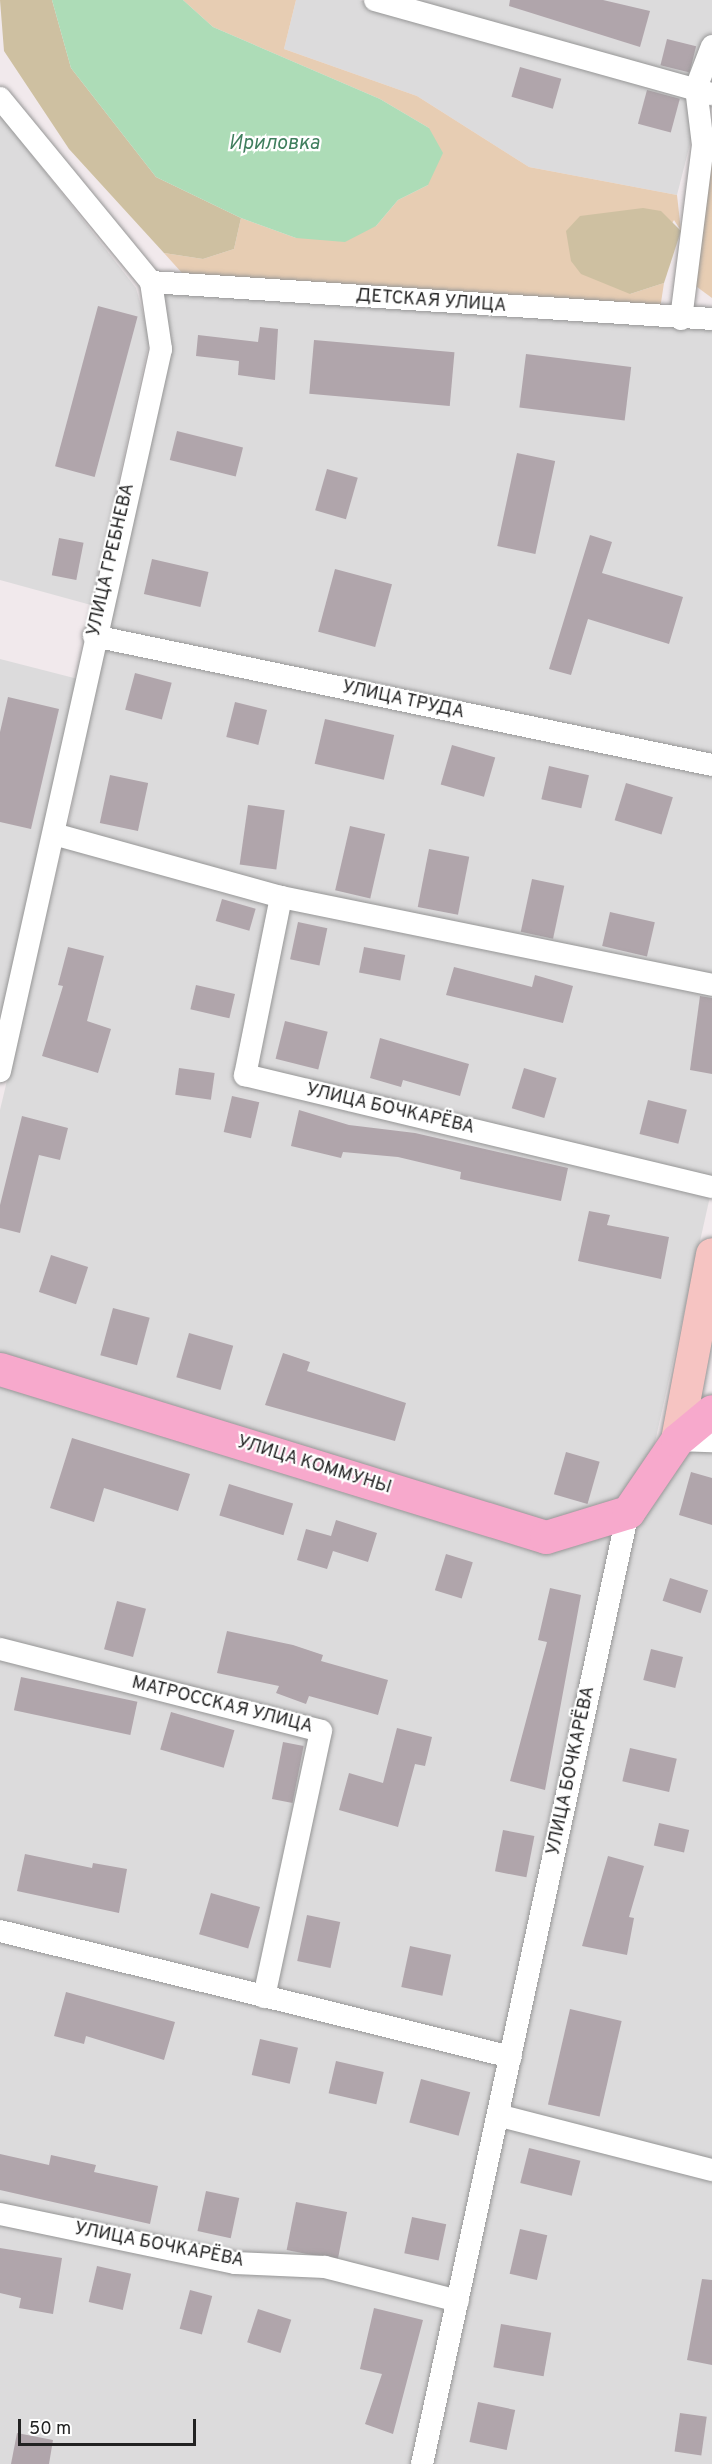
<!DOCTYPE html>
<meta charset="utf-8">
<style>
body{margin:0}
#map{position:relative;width:712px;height:2464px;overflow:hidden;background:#f1e9ec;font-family:Overpass,sans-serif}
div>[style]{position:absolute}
.residential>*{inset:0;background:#dcdbdc}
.grass>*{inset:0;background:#e7cdb3}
.forest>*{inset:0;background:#cec0a1}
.water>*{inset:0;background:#addcb7}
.building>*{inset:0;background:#b0a5ab;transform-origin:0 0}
.roads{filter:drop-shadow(0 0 2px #969696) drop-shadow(0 0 2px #969696)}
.street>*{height:22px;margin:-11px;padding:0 11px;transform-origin:11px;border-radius:11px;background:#fff}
.secondary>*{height:32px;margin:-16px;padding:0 16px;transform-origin:16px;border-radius:16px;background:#f6c4c2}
.primary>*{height:33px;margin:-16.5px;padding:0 16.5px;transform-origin:16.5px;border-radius:16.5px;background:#f7a9cc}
span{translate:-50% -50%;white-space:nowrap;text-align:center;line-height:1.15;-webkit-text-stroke:4.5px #fff;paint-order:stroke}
.street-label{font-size:18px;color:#222}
.water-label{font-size:20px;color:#3f7e5d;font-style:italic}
.scale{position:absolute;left:18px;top:2419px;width:178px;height:27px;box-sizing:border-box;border:3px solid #222;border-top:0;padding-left:8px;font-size:18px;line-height:21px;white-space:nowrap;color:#222;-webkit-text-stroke:4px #fff;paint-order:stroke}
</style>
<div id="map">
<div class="residential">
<i style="clip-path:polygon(296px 0,359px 0,690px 92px,691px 140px,677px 195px,529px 167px,417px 96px,284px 49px)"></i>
<i style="clip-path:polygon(394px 0,712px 0,712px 32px,692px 82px)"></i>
<i style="clip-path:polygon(0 114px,136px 288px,150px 338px,91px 605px,0 580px)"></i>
<i style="clip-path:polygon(158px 291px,712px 328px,712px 759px,103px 632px,171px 349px)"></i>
<i style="clip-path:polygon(102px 645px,712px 770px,712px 980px,288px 890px,67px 832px)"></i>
<i style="clip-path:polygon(0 659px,78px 679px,0 1038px)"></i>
<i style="clip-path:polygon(63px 844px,274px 900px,238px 1081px,711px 1192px,653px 1451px,624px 1507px,545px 1530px,0 1363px,0 1110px)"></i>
<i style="clip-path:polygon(284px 903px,712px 988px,712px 1180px,250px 1072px)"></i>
<i style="clip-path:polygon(0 1374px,543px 1544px,621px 1518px,508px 2049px,269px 1992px,327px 1726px,0 1643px)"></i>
<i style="clip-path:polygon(681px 1445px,712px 1447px,712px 2163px,509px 2110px,635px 1516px)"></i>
<i style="clip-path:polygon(0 1654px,315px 1737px,260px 1989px,0 1925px)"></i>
<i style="clip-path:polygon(0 1937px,507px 2060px,454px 2293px,236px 2257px,0 2208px)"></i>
<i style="clip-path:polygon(505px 2121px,712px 2175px,712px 2464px,427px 2464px)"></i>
<i style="clip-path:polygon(0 2220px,323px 2272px,452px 2307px,417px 2464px,0 2464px)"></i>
</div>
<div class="grass">
<i style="clip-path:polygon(183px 0,296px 0,284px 49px,417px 96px,529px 167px,677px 195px,681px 231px,674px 220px,630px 294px,664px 283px,660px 309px,182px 273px,164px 253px,203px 259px,234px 249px,241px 218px,296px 238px,376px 226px,398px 200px,428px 185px,429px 128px,380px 99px,213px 27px)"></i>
<i style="clip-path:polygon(712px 154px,712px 298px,693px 284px)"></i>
</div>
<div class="forest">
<i style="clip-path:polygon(0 0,52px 0,71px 68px,156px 177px,241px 218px,234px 249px,203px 259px,164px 253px,69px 149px,4px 51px)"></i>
<i style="clip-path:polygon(643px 208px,661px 211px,681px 231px,664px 283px,630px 294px,581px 274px,571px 261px,566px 231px,580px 216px)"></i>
</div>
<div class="water">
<i style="clip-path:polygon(52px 0,183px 0,213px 27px,380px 99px,429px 128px,443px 153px,428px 185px,398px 200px,376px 226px,345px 242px,296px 238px,241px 218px,156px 177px,71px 68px)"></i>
</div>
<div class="building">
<i style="clip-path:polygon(510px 0,603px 0,650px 11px,640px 47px,509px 6px)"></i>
<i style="left:667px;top:39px;width:30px;height:27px;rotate:14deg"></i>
<i style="left:520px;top:67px;width:43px;height:31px;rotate:16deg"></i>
<i style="left:647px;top:90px;width:34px;height:35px;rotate:15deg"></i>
<i style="left:98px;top:306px;width:41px;height:166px;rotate:15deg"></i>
<i style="clip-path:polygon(260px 327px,278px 329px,275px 380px,238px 375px,239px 361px,196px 356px,198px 335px,258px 342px)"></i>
<i style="left:314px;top:340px;width:141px;height:54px;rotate:5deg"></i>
<i style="left:526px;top:354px;width:106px;height:54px;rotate:7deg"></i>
<i style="left:177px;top:431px;width:68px;height:30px;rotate:14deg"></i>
<i style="left:517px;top:453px;width:39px;height:95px;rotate:12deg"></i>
<i style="left:327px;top:469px;width:32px;height:43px;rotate:16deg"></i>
<i style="clip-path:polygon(590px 535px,612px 542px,602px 573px,683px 597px,669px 644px,588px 619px,571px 675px,549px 669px)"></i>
<i style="left:59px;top:538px;width:25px;height:38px;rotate:11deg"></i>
<i style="left:152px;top:559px;width:58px;height:36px;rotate:13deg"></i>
<i style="left:335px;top:569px;width:59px;height:65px;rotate:15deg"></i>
<i style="left:135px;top:673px;width:38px;height:38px;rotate:15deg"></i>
<i style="clip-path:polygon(8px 697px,59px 709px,31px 829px,0 822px,0 732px)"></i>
<i style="left:235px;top:702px;width:33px;height:36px;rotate:14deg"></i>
<i style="left:325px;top:719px;width:71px;height:46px;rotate:13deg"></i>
<i style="left:452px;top:745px;width:45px;height:41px;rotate:16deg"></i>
<i style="left:549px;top:766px;width:41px;height:34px;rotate:13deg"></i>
<i style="left:110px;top:775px;width:39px;height:49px;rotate:12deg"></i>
<i style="left:626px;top:783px;width:49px;height:39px;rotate:17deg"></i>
<i style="left:248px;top:805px;width:37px;height:60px;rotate:8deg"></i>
<i style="left:350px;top:826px;width:36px;height:66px;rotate:13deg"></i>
<i style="left:429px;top:849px;width:41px;height:59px;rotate:11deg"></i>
<i style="left:532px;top:879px;width:33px;height:54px;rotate:12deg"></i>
<i style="left:222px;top:899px;width:35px;height:23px;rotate:16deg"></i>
<i style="left:610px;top:912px;width:46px;height:35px;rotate:13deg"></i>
<i style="left:298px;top:922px;width:30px;height:38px;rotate:12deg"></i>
<i style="clip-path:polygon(68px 947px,104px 956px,87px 1021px,111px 1029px,98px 1073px,42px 1056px,63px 986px,58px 985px)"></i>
<i style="left:364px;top:947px;width:42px;height:26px;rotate:11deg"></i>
<i style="clip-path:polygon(454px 967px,532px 987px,535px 975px,573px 986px,563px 1023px,446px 995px)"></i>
<i style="left:196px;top:985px;width:40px;height:25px;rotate:13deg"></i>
<i style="clip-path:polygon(700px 996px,712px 998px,712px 1074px,690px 1070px)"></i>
<i style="left:285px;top:1021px;width:44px;height:39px;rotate:14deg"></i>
<i style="clip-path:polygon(380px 1038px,469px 1064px,460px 1096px,403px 1080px,401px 1087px,370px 1078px)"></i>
<i style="left:179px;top:1068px;width:36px;height:27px;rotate:8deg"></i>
<i style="left:524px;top:1068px;width:34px;height:42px;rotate:17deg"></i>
<i style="left:232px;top:1096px;width:28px;height:37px;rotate:13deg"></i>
<i style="left:648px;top:1100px;width:40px;height:35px;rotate:14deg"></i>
<i style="clip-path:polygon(299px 1110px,349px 1125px,415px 1133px,568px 1168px,561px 1201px,460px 1179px,461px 1172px,398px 1157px,343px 1152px,341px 1158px,291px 1146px)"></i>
<i style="clip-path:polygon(22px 1116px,68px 1128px,60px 1160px,39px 1155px,20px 1233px,0 1228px,0 1205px)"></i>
<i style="clip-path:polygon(589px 1211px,610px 1215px,607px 1225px,669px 1237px,661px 1279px,578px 1261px)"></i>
<i style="left:51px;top:1255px;width:39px;height:39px;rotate:18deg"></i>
<i style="left:113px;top:1308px;width:38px;height:49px;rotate:15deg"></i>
<i style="left:189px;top:1333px;width:46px;height:46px;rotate:16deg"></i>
<i style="clip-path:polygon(283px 1353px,310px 1362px,307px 1371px,406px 1403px,395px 1441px,265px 1405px)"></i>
<i style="clip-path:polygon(72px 1438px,190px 1474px,178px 1511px,104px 1488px,94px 1522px,50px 1508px)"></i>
<i style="left:566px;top:1452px;width:35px;height:44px;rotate:16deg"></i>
<i style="clip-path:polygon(691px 1472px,712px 1478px,712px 1525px,679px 1515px)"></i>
<i style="left:229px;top:1484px;width:67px;height:33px;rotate:17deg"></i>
<i style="clip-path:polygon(336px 1520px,377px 1533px,368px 1562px,333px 1551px,327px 1569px,297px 1560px,306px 1529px,331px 1536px)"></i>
<i style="left:446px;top:1554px;width:28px;height:38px;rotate:17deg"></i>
<i style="left:670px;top:1578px;width:40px;height:24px;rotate:18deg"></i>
<i style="clip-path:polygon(550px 1588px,581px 1595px,545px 1790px,510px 1781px,547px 1642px,538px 1640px)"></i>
<i style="left:117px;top:1601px;width:30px;height:50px;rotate:15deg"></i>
<i style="clip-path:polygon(227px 1631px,293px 1645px,323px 1655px,321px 1661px,388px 1680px,378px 1715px,309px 1696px,306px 1704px,276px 1693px,279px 1686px,217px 1673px)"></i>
<i style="left:651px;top:1649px;width:33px;height:32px;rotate:14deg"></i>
<i style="left:21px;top:1677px;width:119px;height:34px;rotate:12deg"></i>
<i style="left:171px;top:1712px;width:66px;height:39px;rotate:16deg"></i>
<i style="clip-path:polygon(397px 1728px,432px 1737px,425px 1766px,415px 1764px,398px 1827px,339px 1810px,349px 1773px,383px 1783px)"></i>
<i style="left:283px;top:1742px;width:21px;height:58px;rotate:11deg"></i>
<i style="left:630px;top:1748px;width:48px;height:34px;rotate:13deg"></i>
<i style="left:659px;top:1823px;width:31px;height:23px;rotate:13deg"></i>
<i style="left:503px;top:1830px;width:32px;height:42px;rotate:11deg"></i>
<i style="clip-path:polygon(25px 1854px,92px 1868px,93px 1863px,127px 1869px,119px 1913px,17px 1891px)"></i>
<i style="clip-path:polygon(608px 1856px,644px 1866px,629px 1917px,634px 1918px,627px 1955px,582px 1946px)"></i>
<i style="left:211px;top:1893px;width:51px;height:43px;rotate:16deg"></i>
<i style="left:307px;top:1915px;width:34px;height:47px;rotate:12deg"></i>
<i style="left:410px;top:1946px;width:42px;height:42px;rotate:12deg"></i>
<i style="clip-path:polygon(66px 1992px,175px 2022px,164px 2060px,86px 2036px,84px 2044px,54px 2036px)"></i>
<i style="left:570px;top:2009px;width:53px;height:98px;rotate:13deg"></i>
<i style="left:260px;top:2039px;width:39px;height:37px;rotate:13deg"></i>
<i style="left:336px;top:2061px;width:49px;height:33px;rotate:13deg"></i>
<i style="left:421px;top:2079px;width:51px;height:45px;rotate:15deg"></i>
<i style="left:529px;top:2148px;width:53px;height:36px;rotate:14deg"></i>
<i style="clip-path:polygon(0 2154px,49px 2165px,51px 2155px,96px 2165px,94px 2172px,158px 2186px,150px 2224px,0 2190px)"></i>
<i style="left:206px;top:2191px;width:34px;height:41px;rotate:12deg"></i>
<i style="left:296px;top:2202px;width:52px;height:49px;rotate:11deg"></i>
<i style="left:412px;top:2217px;width:35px;height:37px;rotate:12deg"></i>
<i style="left:520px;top:2229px;width:28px;height:46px;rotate:13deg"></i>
<i style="clip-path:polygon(0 2248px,62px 2258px,53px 2314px,19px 2308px,21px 2298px,0 2293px)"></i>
<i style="left:97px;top:2266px;width:35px;height:37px;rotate:13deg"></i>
<i style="clip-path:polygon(702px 2279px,712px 2280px,712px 2365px,687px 2360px)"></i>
<i style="left:190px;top:2290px;width:23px;height:40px;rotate:15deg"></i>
<i style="clip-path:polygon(374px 2308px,423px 2320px,393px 2434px,365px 2424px,382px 2374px,360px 2369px)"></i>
<i style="left:258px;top:2309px;width:35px;height:35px;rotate:18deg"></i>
<i style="left:501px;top:2324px;width:51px;height:44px;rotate:10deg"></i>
<i style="left:478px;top:2402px;width:38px;height:41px;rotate:12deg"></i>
<i style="left:680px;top:2413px;width:27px;height:39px;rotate:8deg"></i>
<i style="clip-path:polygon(17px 2433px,53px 2440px,49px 2464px,11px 2464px)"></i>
</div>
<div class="roads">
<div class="street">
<i style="left:375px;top:0;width:350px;rotate:15.6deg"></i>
<i style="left:0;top:98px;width:238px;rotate:50.6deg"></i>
<i style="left:151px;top:282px;width:68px;rotate:81.5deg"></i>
<i style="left:161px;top:349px;width:740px;rotate:102.57deg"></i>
<i style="left:151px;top:282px;width:562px;rotate:3.77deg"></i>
<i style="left:681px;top:319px;width:175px;rotate:-82.8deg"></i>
<i style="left:703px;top:145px;width:57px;rotate:-97deg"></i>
<i style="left:696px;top:88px;width:45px;rotate:-69.1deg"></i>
<i style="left:94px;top:636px;width:631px;rotate:11.79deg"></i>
<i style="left:54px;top:834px;width:236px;rotate:15.5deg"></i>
<i style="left:281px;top:897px;width:440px;rotate:11.5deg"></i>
<i style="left:281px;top:897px;width:182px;rotate:101.4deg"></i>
<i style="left:245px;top:1075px;width:480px;rotate:13.5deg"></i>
<i style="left:677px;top:1440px;width:35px;rotate:2deg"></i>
<i style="left:0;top:1649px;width:331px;rotate:14.3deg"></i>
<i style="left:321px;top:1731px;width:272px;rotate:102.1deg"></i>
<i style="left:0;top:1931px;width:526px;rotate:13.85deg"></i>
<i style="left:501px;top:2116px;width:218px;rotate:14.4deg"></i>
<i style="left:0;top:2214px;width:240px;rotate:11.8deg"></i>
<i style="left:235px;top:2263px;width:90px;rotate:2.5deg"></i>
<i style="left:325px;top:2267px;width:137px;rotate:14.3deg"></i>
<i style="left:422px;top:2464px;width:974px;rotate:-77.79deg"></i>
</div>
<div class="secondary">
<i style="left:677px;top:1440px;width:189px;rotate:-79.3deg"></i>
</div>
<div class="primary">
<i style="left:0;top:1369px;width:571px;rotate:17.1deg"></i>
<i style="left:546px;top:1537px;width:86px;rotate:-17deg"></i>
<i style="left:628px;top:1512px;width:87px;rotate:-55.8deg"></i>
<i style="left:677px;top:1440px;width:45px;rotate:-39.6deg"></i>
</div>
</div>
<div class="street-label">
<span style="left:431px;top:302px;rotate:4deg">ДЕТСКАЯ УЛИЦА</span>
<span style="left:112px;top:560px;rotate:-77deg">УЛИЦА ГРЕБНЕВА</span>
<span style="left:403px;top:701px;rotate:12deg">УЛИЦА ТРУДА</span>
<span style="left:390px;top:1110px;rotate:13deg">УЛИЦА БОЧКАРЁВА</span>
<span style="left:314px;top:1466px;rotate:17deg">УЛИЦА КОММУНЫ</span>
<span style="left:222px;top:1706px;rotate:14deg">МАТРОССКАЯ УЛИЦА</span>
<span style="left:572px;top:1771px;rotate:-78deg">УЛИЦА БОЧКАРЁВА</span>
<span style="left:159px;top:2246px;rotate:11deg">УЛИЦА БОЧКАРЁВА</span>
</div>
<div class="water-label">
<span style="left:274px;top:144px">Ириловка</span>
</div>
<div class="scale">50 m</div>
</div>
